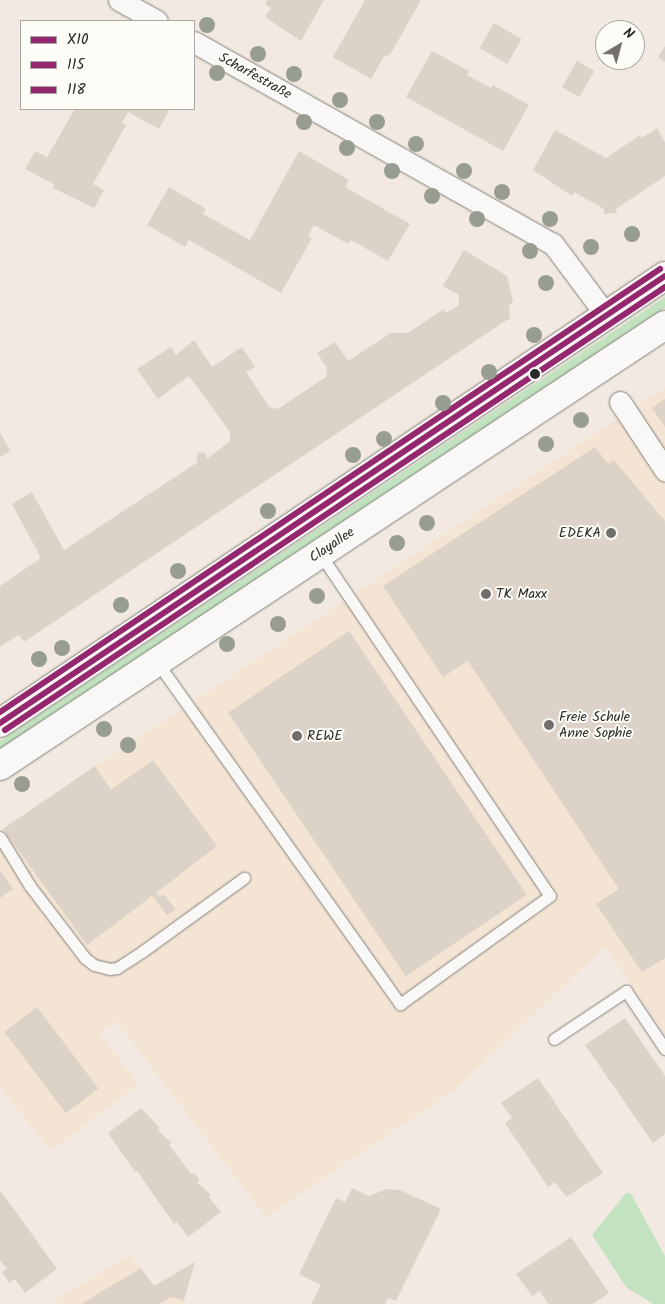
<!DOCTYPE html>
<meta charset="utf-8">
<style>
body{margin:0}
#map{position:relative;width:665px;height:1304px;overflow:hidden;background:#f2eae2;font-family:Kalam,sans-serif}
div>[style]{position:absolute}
.built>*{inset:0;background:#f3e4d4}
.green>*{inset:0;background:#c2e2c0}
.building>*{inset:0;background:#dcd2c7;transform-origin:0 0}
.roads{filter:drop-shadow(0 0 1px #85817d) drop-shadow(0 0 1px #85817d)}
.lane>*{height:11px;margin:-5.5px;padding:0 5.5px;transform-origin:5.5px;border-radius:5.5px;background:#faf8f6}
.street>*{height:21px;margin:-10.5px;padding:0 10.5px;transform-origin:10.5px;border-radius:10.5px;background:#faf8f6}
.secondary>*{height:28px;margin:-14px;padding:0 14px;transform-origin:14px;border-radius:14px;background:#faf8f6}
.bus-1>*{height:6px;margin:-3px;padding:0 3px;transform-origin:3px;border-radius:3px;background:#95276e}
.bus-2>*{height:6px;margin:-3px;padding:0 3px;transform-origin:3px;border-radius:3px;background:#95276e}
.bus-3>*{height:6px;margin:-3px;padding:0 3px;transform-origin:3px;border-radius:3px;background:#95276e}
.trees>*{width:16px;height:16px;margin:-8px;border-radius:50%;background:#979e91}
.dots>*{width:14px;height:14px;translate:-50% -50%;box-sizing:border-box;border:2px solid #fdfcf7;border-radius:50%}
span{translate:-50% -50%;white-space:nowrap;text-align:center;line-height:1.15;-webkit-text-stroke:4px #fdfcf7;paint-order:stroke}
.street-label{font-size:14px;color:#2b2b2b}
.poi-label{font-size:14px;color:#2b2b2b}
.right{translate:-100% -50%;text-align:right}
.left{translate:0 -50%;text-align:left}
.legend{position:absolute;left:20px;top:20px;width:175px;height:90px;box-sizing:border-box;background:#fdfcf7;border:1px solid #a9a8a5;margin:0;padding:6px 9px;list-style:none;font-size:15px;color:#2b2b2b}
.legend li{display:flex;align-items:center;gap:10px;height:25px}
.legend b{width:25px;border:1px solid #a9a8a5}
.north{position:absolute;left:595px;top:20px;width:50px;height:50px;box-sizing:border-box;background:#fdfcf7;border:1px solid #a9a8a5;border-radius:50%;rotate:37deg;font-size:14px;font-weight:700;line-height:20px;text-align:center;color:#2b2b2b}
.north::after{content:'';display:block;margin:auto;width:18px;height:22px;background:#716e6b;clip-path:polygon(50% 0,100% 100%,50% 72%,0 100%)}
</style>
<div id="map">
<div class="built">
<i style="clip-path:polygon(665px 387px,665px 1035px,605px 947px,453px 1091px,266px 1217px,116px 1021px,99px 1033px,138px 1084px,51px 1151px,0 1087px,0 830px)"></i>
<i style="clip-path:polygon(130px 1255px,154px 1286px,195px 1262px,183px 1304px,49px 1304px)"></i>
</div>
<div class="green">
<i style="clip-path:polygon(665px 297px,665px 308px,0 750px,0 741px)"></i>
<i style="clip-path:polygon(630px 1192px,665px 1256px,665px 1304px,653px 1304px,626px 1287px,592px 1235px,625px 1194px)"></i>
</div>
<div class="building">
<i style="clip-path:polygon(267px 0,324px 0,301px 41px,265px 17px,271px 8px,265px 4px)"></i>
<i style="clip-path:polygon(365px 0,421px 0,390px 55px,384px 56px,371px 79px,333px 57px)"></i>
<i style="left:494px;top:23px;width:32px;height:29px;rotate:30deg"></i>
<i style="clip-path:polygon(665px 46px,665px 62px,658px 57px)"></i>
<i style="clip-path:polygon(432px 51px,469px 71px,467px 75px,491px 88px,493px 85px,529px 105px,503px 151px,406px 97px)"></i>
<i style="left:577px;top:61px;width:20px;height:30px;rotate:30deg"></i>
<i style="clip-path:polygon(75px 109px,170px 109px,159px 129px,128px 112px,122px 122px,126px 125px,93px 184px,104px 190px,94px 208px,53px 188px,55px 185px,25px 169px,35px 151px,47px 157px)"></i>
<i style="clip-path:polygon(657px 128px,665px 142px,665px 176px,616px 209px,617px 213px,604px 214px,604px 209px,574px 192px,572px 196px,533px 170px,555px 130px,606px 158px,640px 135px,642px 138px)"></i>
<i style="clip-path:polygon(299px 151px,349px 180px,345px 187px,410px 224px,388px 261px,351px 240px,348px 244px,314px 225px,308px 236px,312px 238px,281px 293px,189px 240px,185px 247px,147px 225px,169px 187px,206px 209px,203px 214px,250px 240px)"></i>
<i style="clip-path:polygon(464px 250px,507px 276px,513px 301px,509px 306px,510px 318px,24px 642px,19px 635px,0 647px,0 586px,41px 558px,12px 504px,32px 492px,64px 550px,198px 462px,196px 457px,199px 452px,205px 453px,207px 459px,230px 441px,230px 432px,189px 376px,158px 399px,137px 369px,171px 347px,176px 355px,194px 340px,212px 367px,242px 347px,255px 367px,246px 372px,269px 407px,278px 409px,326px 377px,327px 368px,317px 353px,335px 342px,348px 361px,391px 333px,408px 333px,444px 309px,446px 313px,459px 305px,459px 295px,443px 286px)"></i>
<i style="clip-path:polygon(665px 399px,665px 427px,652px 408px)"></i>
<i style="clip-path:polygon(0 432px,10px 451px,0 457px)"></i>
<i style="clip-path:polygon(595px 447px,608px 464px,614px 460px,665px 521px,665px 958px,642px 972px,596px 904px,619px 889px,533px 759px,468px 661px,443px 677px,383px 586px)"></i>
<i style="left:349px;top:631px;width:318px;height:146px;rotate:56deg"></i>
<i style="clip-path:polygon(153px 760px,217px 846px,156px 893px,160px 897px,164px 894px,176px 910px,167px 915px,152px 896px,87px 945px,3px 829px,95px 766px,111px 790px)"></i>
<i style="clip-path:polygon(0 870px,13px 889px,0 898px)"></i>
<i style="left:37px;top:1007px;width:102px;height:41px;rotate:53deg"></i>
<i style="clip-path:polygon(625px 1018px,665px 1076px,665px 1134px,653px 1143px,585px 1045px)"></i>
<i style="clip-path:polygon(538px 1078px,603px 1173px,566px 1197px,555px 1182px,548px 1187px,505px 1123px,512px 1118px,501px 1103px)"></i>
<i style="clip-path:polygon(141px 1108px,160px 1128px,158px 1131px,172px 1143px,169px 1145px,192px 1175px,194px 1173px,200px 1180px,197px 1182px,211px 1195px,209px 1197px,221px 1212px,188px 1237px,177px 1222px,174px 1224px,137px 1171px,135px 1172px,108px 1133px)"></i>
<i style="clip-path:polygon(352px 1188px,369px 1196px,387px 1189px,400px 1190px,441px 1209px,396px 1301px,388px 1298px,385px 1304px,311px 1304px,321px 1285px,299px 1274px,336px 1198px,345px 1202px)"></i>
<i style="clip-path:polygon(0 1190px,57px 1269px,25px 1293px,15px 1279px,9px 1283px,2px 1272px,7px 1269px,0 1260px)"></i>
<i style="clip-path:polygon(571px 1237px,609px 1293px,592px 1304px,548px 1304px,540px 1291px,532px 1296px,516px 1274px)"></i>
<i style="clip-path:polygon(195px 1262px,184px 1300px,171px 1297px,159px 1304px,81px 1304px,141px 1268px,154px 1286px)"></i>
</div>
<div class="roads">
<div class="lane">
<i style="left:157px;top:662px;width:420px;rotate:54.6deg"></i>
<i style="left:400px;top:1004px;width:185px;rotate:-35.8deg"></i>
<i style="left:550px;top:896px;width:412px;rotate:-123.9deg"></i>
<i style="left:0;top:837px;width:57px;rotate:58.5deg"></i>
<i style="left:30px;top:886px;width:91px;rotate:52.6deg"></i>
<i style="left:85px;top:958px;width:11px;rotate:38deg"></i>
<i style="left:94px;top:965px;width:16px;rotate:14deg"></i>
<i style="left:110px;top:969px;width:7px;rotate:-8deg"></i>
<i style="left:117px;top:968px;width:31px;rotate:-33deg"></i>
<i style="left:143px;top:951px;width:125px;rotate:-35.9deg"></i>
<i style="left:554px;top:1039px;width:87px;rotate:-33.7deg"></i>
<i style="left:626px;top:991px;width:70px;rotate:56.1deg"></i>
</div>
<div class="street">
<i style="left:119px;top:0;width:43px;rotate:28.9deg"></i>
<i style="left:194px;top:42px;width:412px;rotate:29.4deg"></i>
<i style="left:553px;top:244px;width:89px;rotate:53.3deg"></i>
<i style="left:620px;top:402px;width:82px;rotate:56.5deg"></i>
</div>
<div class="secondary">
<i style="left:0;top:723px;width:801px;rotate:-33.91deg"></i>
<i style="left:0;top:766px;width:798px;rotate:-33.55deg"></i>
</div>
</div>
<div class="bus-1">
<i style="left:0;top:723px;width:801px;rotate:-33.91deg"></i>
</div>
<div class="bus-2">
<i style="left:5px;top:730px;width:795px;rotate:-33.87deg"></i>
</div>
<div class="bus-3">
<i style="left:0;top:712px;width:795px;rotate:-33.87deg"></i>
</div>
<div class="trees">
<i style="left:207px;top:25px"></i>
<i style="left:258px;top:54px"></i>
<i style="left:217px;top:73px"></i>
<i style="left:294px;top:74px"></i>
<i style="left:340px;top:100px"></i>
<i style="left:304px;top:122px"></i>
<i style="left:377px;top:122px"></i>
<i style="left:416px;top:144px"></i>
<i style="left:347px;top:148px"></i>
<i style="left:392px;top:171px"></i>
<i style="left:464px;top:171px"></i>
<i style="left:502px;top:192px"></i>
<i style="left:432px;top:196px"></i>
<i style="left:477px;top:219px"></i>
<i style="left:550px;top:219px"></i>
<i style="left:632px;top:234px"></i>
<i style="left:591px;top:247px"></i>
<i style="left:530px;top:251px"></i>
<i style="left:546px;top:283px"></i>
<i style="left:534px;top:335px"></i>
<i style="left:489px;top:372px"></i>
<i style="left:443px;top:403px"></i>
<i style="left:581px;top:420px"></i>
<i style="left:384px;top:439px"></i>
<i style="left:546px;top:444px"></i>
<i style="left:353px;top:455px"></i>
<i style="left:268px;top:511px"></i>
<i style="left:427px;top:523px"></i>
<i style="left:397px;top:543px"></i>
<i style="left:178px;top:571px"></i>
<i style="left:317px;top:596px"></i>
<i style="left:121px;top:605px"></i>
<i style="left:278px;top:624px"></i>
<i style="left:227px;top:644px"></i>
<i style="left:62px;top:648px"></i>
<i style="left:39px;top:659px"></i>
<i style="left:104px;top:729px"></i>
<i style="left:128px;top:745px"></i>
<i style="left:22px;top:784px"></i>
</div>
<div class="dots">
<i style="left:535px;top:374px;background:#2b2b2b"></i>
<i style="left:611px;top:533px;background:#716e6b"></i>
<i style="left:486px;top:594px;background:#716e6b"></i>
<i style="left:549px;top:725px;background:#716e6b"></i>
<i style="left:297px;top:736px;background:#716e6b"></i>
</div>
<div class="street-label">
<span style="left:255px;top:76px;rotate:29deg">Scharfestraße</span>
<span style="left:332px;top:545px;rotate:-34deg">Clayallee</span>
</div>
<div class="poi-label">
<span class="right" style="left:601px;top:533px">EDEKA</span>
<span class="left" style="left:496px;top:594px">TK Maxx</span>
<span class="left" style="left:559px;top:725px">Freie Schule<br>Anne Sophie</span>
<span class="left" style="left:307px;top:736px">REWE</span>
</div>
<ul class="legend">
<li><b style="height:6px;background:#95276e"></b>X10</li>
<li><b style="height:6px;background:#95276e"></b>115</li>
<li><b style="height:6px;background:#95276e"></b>118</li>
</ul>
<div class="north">N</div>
</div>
